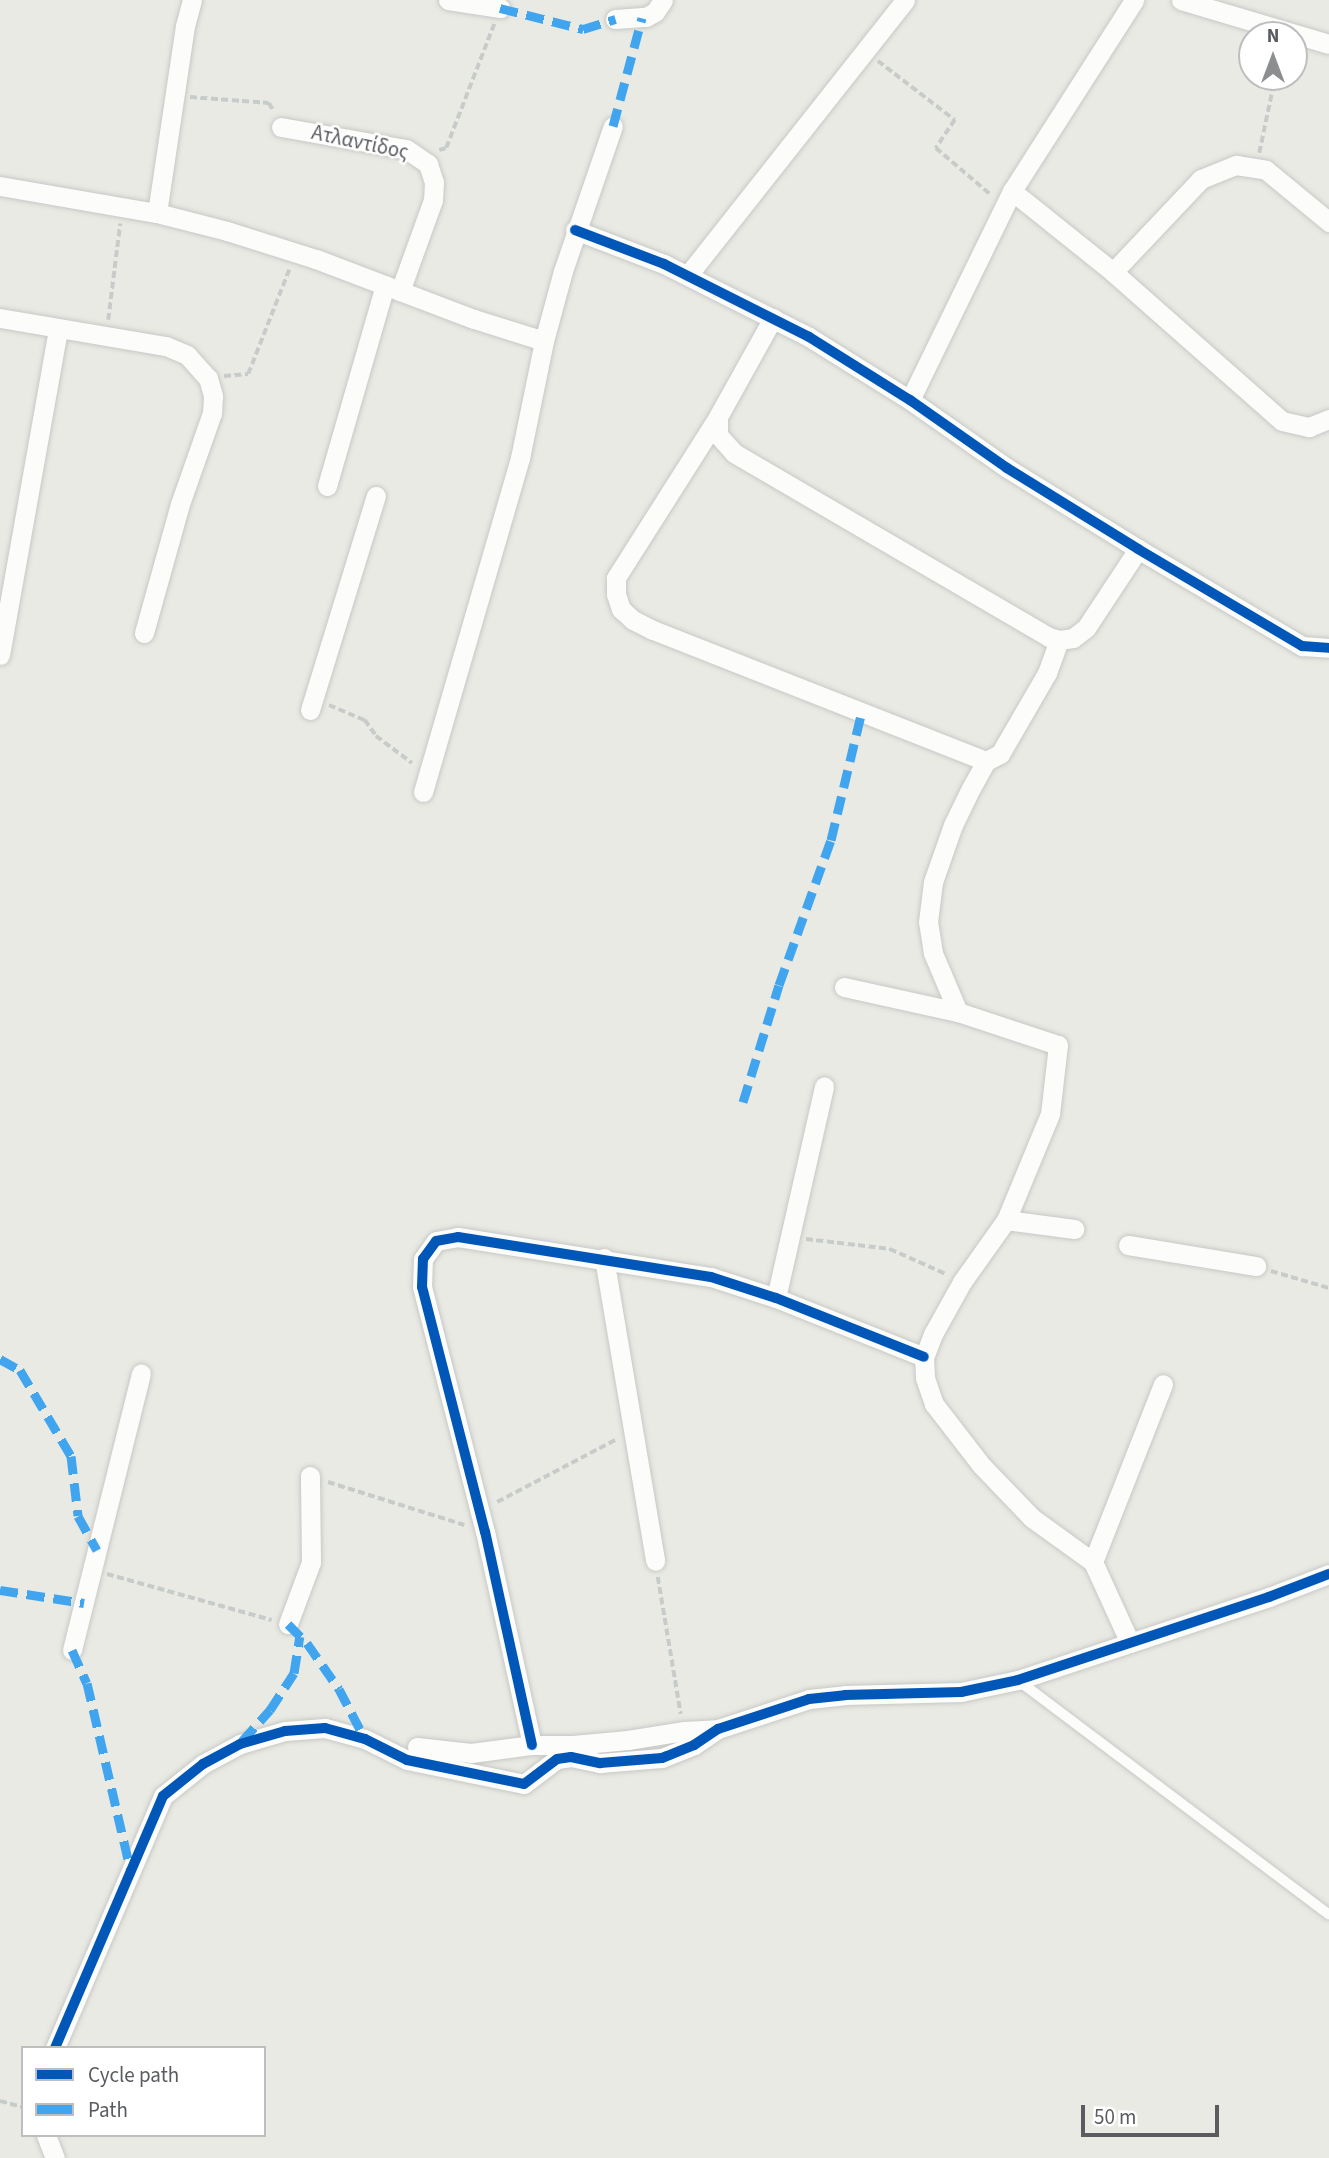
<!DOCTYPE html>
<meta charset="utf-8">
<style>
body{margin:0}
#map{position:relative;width:1329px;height:2158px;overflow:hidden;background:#eaeae4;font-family:"Source Sans 3",sans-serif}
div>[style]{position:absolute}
.path>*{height:3.5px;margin-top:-1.75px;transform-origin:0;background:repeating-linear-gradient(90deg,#c7ccca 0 7px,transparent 0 10.5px)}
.roads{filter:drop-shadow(0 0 2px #c7c8c6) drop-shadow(0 0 2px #c7c8c6)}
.service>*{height:10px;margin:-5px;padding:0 5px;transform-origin:5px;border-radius:5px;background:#fcfcfb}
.minor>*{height:19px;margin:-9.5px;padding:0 9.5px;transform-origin:9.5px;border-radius:9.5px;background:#fcfcfb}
.quiet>*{height:9px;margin-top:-4.5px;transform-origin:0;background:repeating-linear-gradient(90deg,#40a5ee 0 18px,transparent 0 27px)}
.cycleway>*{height:10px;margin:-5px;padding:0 5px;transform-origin:5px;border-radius:5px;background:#0057b8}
span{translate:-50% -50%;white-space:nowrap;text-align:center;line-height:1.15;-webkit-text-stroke:5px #fff;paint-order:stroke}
.street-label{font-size:21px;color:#5a5c62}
.legend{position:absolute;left:21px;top:2046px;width:245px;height:91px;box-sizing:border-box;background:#fff;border:2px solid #bdbec0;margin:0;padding:9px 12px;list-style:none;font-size:21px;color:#5a5c62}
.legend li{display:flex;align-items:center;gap:14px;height:35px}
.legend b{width:35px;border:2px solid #bdbec0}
.north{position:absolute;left:1238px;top:21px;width:70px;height:70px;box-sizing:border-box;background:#fff;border:2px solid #bdbec0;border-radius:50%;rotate:0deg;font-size:19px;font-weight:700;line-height:28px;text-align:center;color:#5a5c62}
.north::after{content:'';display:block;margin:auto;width:24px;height:32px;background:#8c8e90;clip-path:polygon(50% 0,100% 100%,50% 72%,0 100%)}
.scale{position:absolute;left:1081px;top:2105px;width:138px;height:32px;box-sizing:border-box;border:4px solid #5a5c62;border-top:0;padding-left:9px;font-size:21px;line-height:24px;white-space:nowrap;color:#5a5c62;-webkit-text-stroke:5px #fff;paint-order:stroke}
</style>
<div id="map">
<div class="path">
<i style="left:878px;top:61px;width:97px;rotate:37.5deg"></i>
<i style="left:955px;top:120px;width:34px;rotate:124deg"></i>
<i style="left:936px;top:148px;width:71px;rotate:40.4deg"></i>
<i style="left:190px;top:97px;width:79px;rotate:4.3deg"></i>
<i style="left:269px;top:103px;width:8px;rotate:60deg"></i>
<i style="left:439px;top:150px;width:7px;rotate:-16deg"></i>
<i style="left:446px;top:148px;width:133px;rotate:-68.8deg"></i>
<i style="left:1259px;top:153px;width:78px;rotate:-78.1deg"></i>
<i style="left:108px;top:320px;width:97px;rotate:-82.9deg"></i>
<i style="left:224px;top:376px;width:24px;rotate:-5deg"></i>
<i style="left:248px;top:374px;width:112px;rotate:-68.5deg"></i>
<i style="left:329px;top:705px;width:39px;rotate:23deg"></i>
<i style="left:365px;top:720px;width:19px;rotate:55deg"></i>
<i style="left:376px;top:736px;width:45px;rotate:36.9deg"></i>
<i style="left:806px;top:1239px;width:85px;rotate:6.8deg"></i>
<i style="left:890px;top:1249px;width:61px;rotate:24.1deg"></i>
<i style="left:1271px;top:1271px;width:60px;rotate:16.3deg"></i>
<i style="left:328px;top:1482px;width:143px;rotate:17.5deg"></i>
<i style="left:497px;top:1502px;width:136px;rotate:-27.7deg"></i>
<i style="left:107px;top:1574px;width:171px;rotate:15.6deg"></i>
<i style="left:658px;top:1577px;width:139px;rotate:80.5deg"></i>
<i style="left:0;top:2101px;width:24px;rotate:15deg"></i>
</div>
<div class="roads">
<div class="service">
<i style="left:1019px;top:1681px;width:388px;rotate:37deg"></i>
</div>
<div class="minor">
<i style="left:448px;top:0;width:53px;rotate:8.7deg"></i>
<i style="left:1181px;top:0;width:154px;rotate:16.6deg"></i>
<i style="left:615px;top:19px;width:31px;rotate:-4deg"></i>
<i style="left:646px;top:17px;width:10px;rotate:-29deg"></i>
<i style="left:655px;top:12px;width:14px;rotate:-56deg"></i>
<i style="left:281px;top:127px;width:127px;rotate:10deg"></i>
<i style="left:406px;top:149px;width:27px;rotate:34deg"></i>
<i style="left:428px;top:164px;width:19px;rotate:72deg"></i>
<i style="left:434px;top:182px;width:18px;rotate:93deg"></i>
<i style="left:433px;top:200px;width:97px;rotate:109.9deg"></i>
<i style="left:0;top:186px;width:159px;rotate:9.8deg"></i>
<i style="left:157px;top:213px;width:72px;rotate:14.4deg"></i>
<i style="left:227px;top:231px;width:93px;rotate:17.5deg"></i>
<i style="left:316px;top:259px;width:169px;rotate:20.8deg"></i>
<i style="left:474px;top:319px;width:73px;rotate:17.4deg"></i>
<i style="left:1012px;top:191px;width:129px;rotate:38.7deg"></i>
<i style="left:1113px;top:272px;width:225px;rotate:41.4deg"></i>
<i style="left:1282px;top:421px;width:28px;rotate:13deg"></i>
<i style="left:1309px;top:427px;width:22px;rotate:-22deg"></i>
<i style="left:157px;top:213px;width:189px;rotate:-81.5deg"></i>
<i style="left:185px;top:26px;width:27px;rotate:-75deg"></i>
<i style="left:575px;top:230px;width:95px;rotate:20.9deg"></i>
<i style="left:664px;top:264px;width:162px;rotate:26.7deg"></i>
<i style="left:809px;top:337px;width:119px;rotate:32deg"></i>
<i style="left:910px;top:400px;width:118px;rotate:35deg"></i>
<i style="left:1007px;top:468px;width:154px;rotate:31.7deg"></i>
<i style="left:1138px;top:549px;width:191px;rotate:30.6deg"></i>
<i style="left:1302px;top:646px;width:27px;rotate:4deg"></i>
<i style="left:1113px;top:272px;width:128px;rotate:-46.6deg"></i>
<i style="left:1201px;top:179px;width:38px;rotate:-22deg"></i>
<i style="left:1236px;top:165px;width:30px;rotate:9deg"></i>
<i style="left:1266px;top:170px;width:82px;rotate:39.5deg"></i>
<i style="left:688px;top:275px;width:350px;rotate:-51.7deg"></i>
<i style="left:0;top:318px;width:168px;rotate:9.6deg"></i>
<i style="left:166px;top:346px;width:23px;rotate:23deg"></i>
<i style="left:187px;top:355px;width:31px;rotate:48deg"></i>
<i style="left:208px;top:378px;width:19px;rotate:74deg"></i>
<i style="left:213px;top:396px;width:17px;rotate:93deg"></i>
<i style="left:212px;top:413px;width:96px;rotate:109.4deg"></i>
<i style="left:180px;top:504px;width:134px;rotate:105.6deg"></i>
<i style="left:773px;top:318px;width:113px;rotate:119.1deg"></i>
<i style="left:718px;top:417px;width:18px;rotate:90deg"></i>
<i style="left:718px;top:435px;width:24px;rotate:48deg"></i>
<i style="left:734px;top:453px;width:365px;rotate:30.3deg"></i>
<i style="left:1049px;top:637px;width:10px;rotate:17deg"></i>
<i style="left:1059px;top:640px;width:14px;rotate:-8deg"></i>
<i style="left:1073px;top:638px;width:16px;rotate:-38deg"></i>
<i style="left:1086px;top:628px;width:95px;rotate:-56.6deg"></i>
<i style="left:910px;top:400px;width:233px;rotate:-64deg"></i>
<i style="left:1012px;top:191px;width:227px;rotate:-57.4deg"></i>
<i style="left:718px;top:417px;width:191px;rotate:122.4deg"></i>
<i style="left:616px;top:578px;width:16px;rotate:90deg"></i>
<i style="left:616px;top:594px;width:16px;rotate:72deg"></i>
<i style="left:621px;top:609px;width:16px;rotate:43deg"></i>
<i style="left:633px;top:620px;width:22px;rotate:27deg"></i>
<i style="left:653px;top:630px;width:358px;rotate:21.5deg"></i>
<i style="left:327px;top:486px;width:209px;rotate:-73.9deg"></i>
<i style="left:0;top:655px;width:331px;rotate:-79.9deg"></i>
<i style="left:310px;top:710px;width:224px;rotate:-72.9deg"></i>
<i style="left:423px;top:792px;width:348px;rotate:-73.8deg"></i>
<i style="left:520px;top:458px;width:119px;rotate:-78.4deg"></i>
<i style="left:544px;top:341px;width:73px;rotate:-74.8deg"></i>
<i style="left:563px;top:271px;width:153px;rotate:-71deg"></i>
<i style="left:844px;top:987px;width:117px;rotate:12.4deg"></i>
<i style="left:958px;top:1012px;width:105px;rotate:18.3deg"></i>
<i style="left:1058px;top:1045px;width:69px;rotate:96.6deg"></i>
<i style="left:1050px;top:1114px;width:115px;rotate:112.5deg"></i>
<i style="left:1006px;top:1220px;width:76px;rotate:125.4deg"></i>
<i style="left:962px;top:1282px;width:60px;rotate:119.1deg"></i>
<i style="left:933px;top:1334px;width:25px;rotate:111deg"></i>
<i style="left:924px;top:1357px;width:21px;rotate:87deg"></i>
<i style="left:925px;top:1378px;width:28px;rotate:71deg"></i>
<i style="left:934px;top:1404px;width:78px;rotate:52.3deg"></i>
<i style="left:982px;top:1466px;width:72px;rotate:46.1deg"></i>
<i style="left:1032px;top:1518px;width:75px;rotate:35.8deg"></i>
<i style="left:1093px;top:1562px;width:89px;rotate:65.4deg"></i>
<i style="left:958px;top:1012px;width:64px;rotate:-113deg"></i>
<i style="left:933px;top:953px;width:31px;rotate:-99deg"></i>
<i style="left:928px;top:922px;width:40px;rotate:-82.9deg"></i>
<i style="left:933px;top:882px;width:60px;rotate:-70.7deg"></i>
<i style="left:953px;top:825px;width:39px;rotate:-64deg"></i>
<i style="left:970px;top:790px;width:33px;rotate:-61deg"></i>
<i style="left:986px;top:761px;width:16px;rotate:-27deg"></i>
<i style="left:1000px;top:754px;width:94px;rotate:-59.9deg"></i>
<i style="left:1047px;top:673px;width:35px;rotate:-70deg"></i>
<i style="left:1006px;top:1220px;width:69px;rotate:7.5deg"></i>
<i style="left:1128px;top:1245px;width:130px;rotate:9.3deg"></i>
<i style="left:604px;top:1258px;width:307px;rotate:80.4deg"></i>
<i style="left:776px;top:1298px;width:217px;rotate:-77.2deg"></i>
<i style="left:1093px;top:1562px;width:191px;rotate:-68.5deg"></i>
<i style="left:288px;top:1624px;width:66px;rotate:-69.6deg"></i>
<i style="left:311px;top:1562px;width:86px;rotate:-90.7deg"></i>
<i style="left:72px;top:1650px;width:285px;rotate:-76deg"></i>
<i style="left:532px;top:1745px;width:218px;rotate:-102.4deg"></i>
<i style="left:485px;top:1532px;width:253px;rotate:-104.4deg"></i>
<i style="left:422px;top:1287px;width:28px;rotate:-88deg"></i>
<i style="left:423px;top:1259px;width:22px;rotate:-54deg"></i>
<i style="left:436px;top:1241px;width:22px;rotate:-10deg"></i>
<i style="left:458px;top:1237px;width:256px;rotate:9deg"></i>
<i style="left:711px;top:1277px;width:68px;rotate:17.9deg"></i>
<i style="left:776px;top:1298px;width:159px;rotate:21.7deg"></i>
<i style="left:417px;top:1747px;width:54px;rotate:6.3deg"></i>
<i style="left:471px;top:1753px;width:62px;rotate:-7.5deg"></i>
<i style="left:532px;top:1745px;width:41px"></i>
<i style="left:573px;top:1745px;width:55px;rotate:-5.2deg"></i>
<i style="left:628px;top:1740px;width:57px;rotate:-9.1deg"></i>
<i style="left:684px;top:1731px;width:33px;rotate:-3deg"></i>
<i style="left:55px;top:2048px;width:274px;rotate:-66.8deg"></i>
<i style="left:163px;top:1796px;width:51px;rotate:-38.7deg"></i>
<i style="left:203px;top:1764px;width:42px;rotate:-28.4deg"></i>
<i style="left:240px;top:1744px;width:47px;rotate:-16.1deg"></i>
<i style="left:285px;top:1731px;width:40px;rotate:-4.3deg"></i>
<i style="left:325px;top:1728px;width:41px;rotate:15.4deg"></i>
<i style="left:365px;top:1739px;width:47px;rotate:26.6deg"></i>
<i style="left:407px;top:1760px;width:119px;rotate:11.6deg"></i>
<i style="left:524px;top:1784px;width:41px;rotate:-37.1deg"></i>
<i style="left:557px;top:1759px;width:14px;rotate:-8deg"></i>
<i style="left:571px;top:1757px;width:30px;rotate:12deg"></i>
<i style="left:600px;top:1763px;width:62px;rotate:-4.6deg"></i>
<i style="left:662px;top:1758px;width:35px;rotate:-22deg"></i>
<i style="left:694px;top:1745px;width:29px;rotate:-34deg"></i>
<i style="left:718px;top:1729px;width:96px;rotate:-18.2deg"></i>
<i style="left:809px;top:1699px;width:36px;rotate:-6deg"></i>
<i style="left:845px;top:1695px;width:116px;rotate:-1.5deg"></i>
<i style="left:961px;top:1692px;width:58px;rotate:-11.9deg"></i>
<i style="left:1018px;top:1680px;width:264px;rotate:-18.3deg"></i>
<i style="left:1269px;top:1597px;width:64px;rotate:-21deg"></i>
<i style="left:46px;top:2135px;width:25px;rotate:69deg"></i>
</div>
</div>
<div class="quiet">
<i style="left:500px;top:8px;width:86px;rotate:14.2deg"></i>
<i style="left:583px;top:29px;width:34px;rotate:-17deg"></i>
<i style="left:613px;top:126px;width:112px;rotate:-75deg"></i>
<i style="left:743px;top:1102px;width:122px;rotate:-72.9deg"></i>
<i style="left:779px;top:985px;width:154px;rotate:-70.3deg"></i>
<i style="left:831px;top:840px;width:133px;rotate:-76.5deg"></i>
<i style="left:0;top:1359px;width:23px;rotate:29deg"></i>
<i style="left:20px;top:1370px;width:100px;rotate:59.3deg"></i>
<i style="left:71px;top:1456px;width:60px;rotate:83.3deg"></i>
<i style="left:78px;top:1516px;width:39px;rotate:61deg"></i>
<i style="left:0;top:1590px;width:85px;rotate:8.8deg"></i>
<i style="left:288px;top:1624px;width:27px;rotate:45deg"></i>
<i style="left:307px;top:1643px;width:56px;rotate:55.2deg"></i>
<i style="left:339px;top:1689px;width:56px;rotate:62.5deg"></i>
<i style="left:72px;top:1650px;width:36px;rotate:66deg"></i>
<i style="left:87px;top:1683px;width:190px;rotate:76.9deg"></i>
<i style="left:242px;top:1741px;width:42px;rotate:-47.9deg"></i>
<i style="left:270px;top:1710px;width:44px;rotate:-57deg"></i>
<i style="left:294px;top:1673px;width:37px;rotate:-81deg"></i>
</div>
<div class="cycleway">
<i style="left:575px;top:230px;width:95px;rotate:20.9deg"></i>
<i style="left:664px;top:264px;width:162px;rotate:26.7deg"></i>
<i style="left:809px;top:337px;width:119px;rotate:32deg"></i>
<i style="left:910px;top:400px;width:118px;rotate:35deg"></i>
<i style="left:1007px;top:468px;width:154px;rotate:31.7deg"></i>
<i style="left:1138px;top:549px;width:191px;rotate:30.6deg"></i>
<i style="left:1302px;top:646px;width:27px;rotate:4deg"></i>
<i style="left:532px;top:1745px;width:218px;rotate:-102.4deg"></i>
<i style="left:485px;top:1532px;width:253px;rotate:-104.4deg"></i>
<i style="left:422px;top:1287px;width:28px;rotate:-88deg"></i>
<i style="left:423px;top:1259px;width:22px;rotate:-54deg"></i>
<i style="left:436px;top:1241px;width:22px;rotate:-10deg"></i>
<i style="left:458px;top:1237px;width:256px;rotate:9deg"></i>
<i style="left:711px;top:1277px;width:68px;rotate:17.9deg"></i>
<i style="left:776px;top:1298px;width:159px;rotate:21.7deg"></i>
<i style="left:55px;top:2048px;width:274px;rotate:-66.8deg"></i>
<i style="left:163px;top:1796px;width:51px;rotate:-38.7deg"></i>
<i style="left:203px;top:1764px;width:42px;rotate:-28.4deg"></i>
<i style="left:240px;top:1744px;width:47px;rotate:-16.1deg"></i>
<i style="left:285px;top:1731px;width:40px;rotate:-4.3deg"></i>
<i style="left:325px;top:1728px;width:41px;rotate:15.4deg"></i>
<i style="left:365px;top:1739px;width:47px;rotate:26.6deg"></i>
<i style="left:407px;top:1760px;width:119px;rotate:11.6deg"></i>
<i style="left:524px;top:1784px;width:41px;rotate:-37.1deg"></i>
<i style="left:557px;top:1759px;width:14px;rotate:-8deg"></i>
<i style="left:571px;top:1757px;width:30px;rotate:12deg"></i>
<i style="left:600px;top:1763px;width:62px;rotate:-4.6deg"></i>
<i style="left:662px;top:1758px;width:35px;rotate:-22deg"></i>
<i style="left:694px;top:1745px;width:29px;rotate:-34deg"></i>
<i style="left:718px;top:1729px;width:96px;rotate:-18.2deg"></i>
<i style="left:809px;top:1699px;width:36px;rotate:-6deg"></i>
<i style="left:845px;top:1695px;width:116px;rotate:-1.5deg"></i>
<i style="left:961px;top:1692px;width:58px;rotate:-11.9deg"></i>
<i style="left:1018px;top:1680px;width:264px;rotate:-18.3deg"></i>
<i style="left:1269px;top:1597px;width:64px;rotate:-21deg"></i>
</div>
<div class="street-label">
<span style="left:360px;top:142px;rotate:12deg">Ατλαντίδος</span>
</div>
<ul class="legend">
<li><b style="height:9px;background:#0057b8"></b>Cycle path</li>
<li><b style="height:9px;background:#40a5ee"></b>Path</li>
</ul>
<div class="north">N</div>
<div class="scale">50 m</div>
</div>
